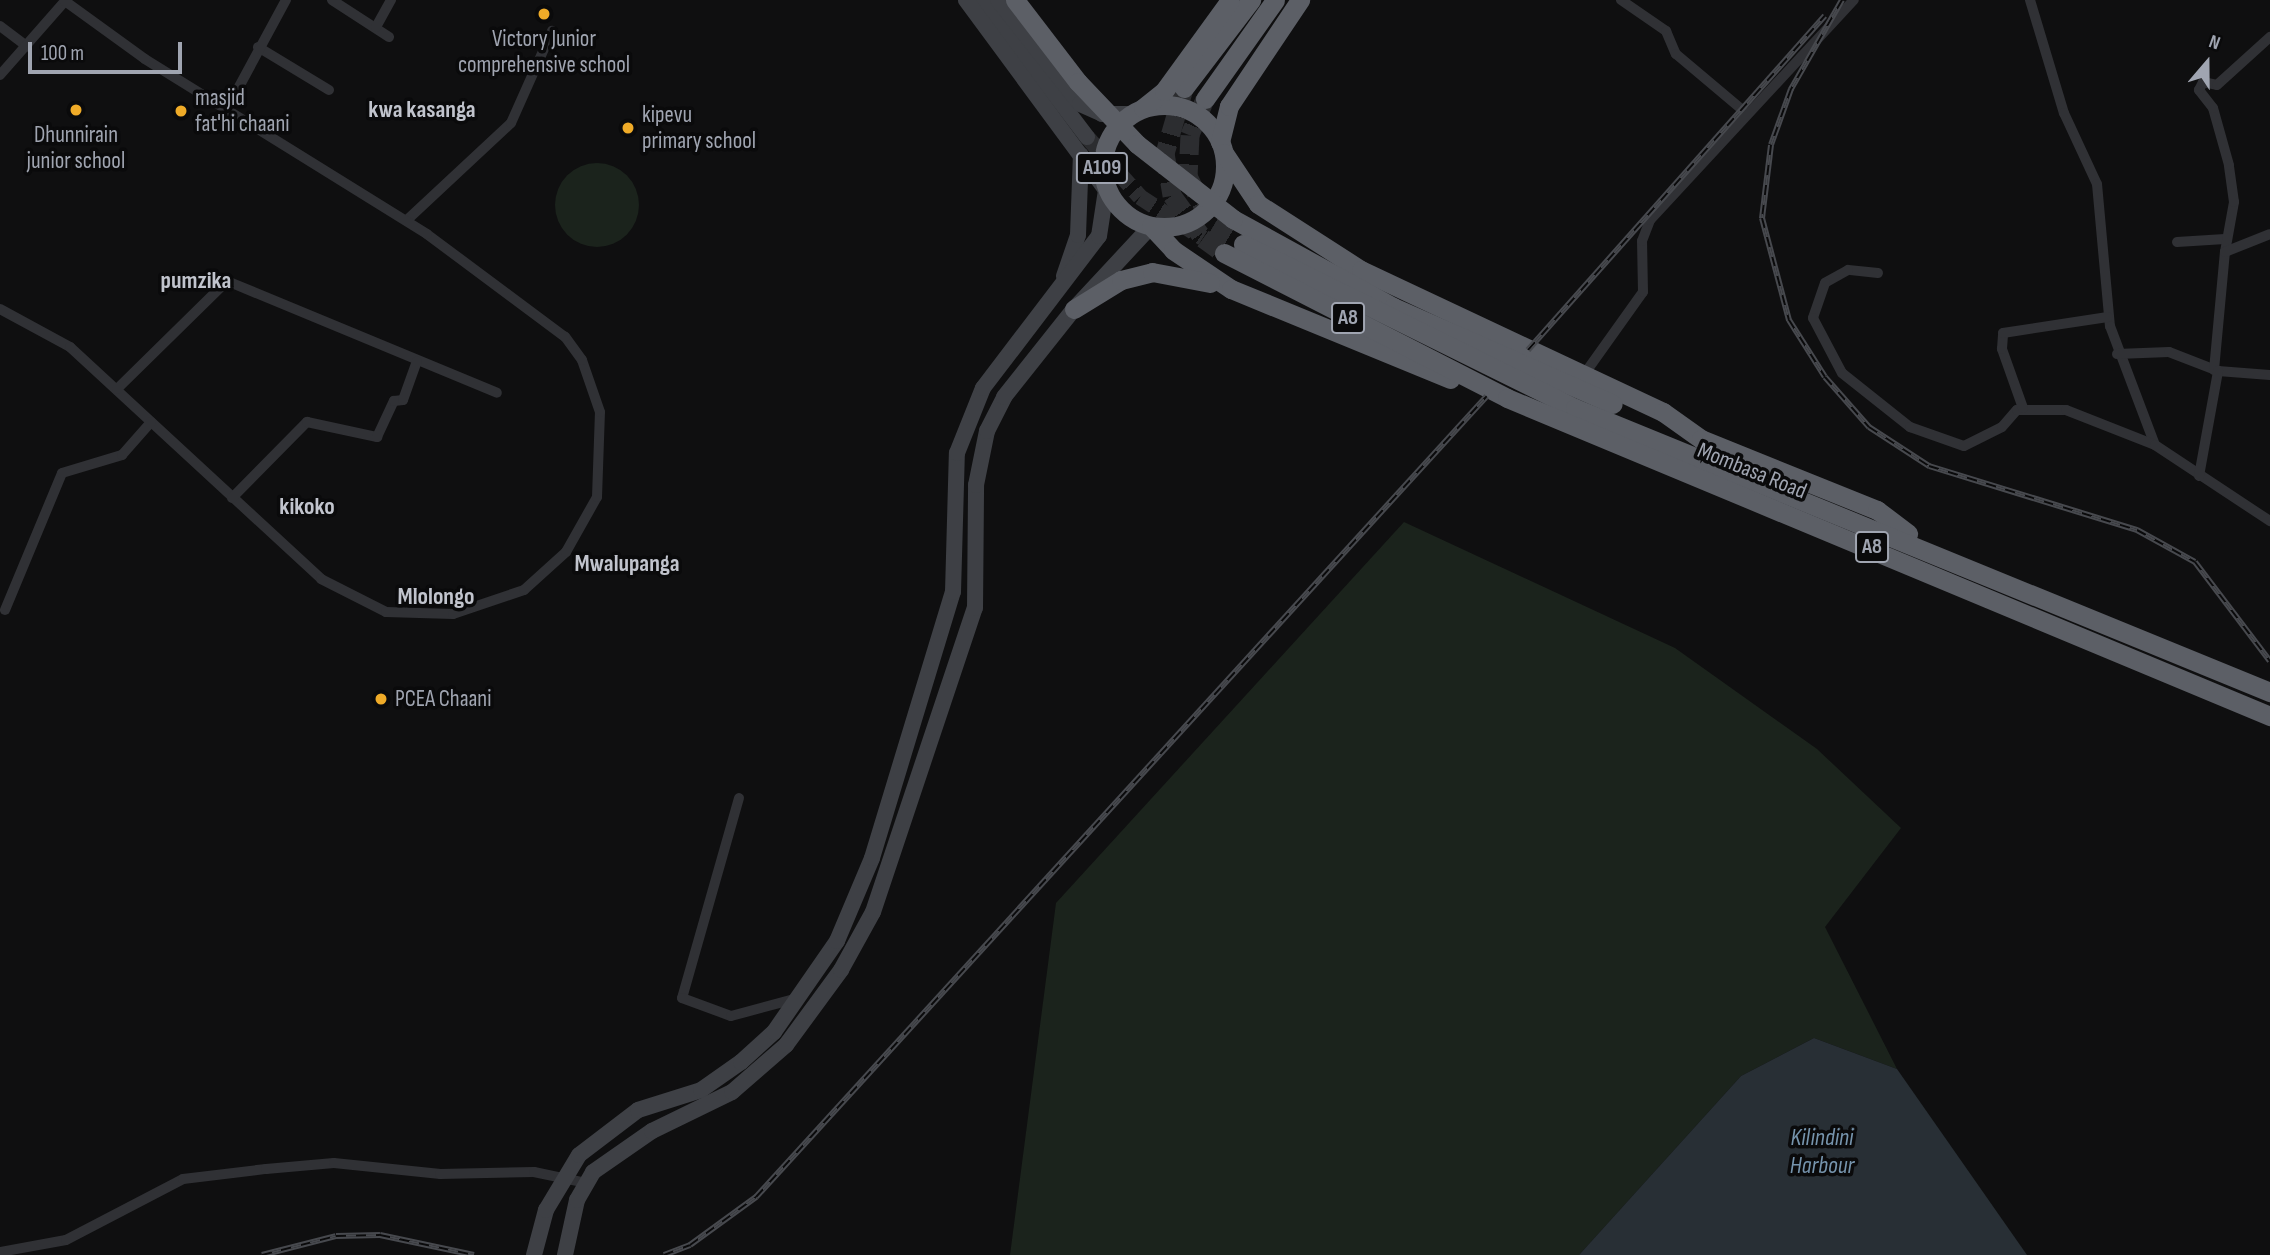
<!DOCTYPE html>
<style>
body{margin:0}
#map{position:relative;width:2270px;height:1255px;overflow:hidden;background:#0f0f10;font-family:"Sofia Sans Condensed",sans-serif}
div>[style]{position:absolute}
.green>*{inset:0;background:#1b231c}
.round{border-radius:50%}
.water>*{inset:0;background:#282f35}
.secondary-tunnel>*{height:16px;margin-top:-8px;transform-origin:0;background:repeating-linear-gradient(90deg,#2c2d30 0 16px,transparent 0 24px)}
.highway-tunnel>*{height:19px;margin-top:-9.5px;transform-origin:0;background:repeating-linear-gradient(90deg,#2c2d30 0 19px,transparent 0 29px)}
.street>*{height:10px;margin:-5px;padding:0 5px;transform-origin:5px;border-radius:5px;background:#303135}
.secondary>*{height:16px;margin:-8px;padding:0 8px;transform-origin:8px;border-radius:8px;background:#3e4045}
.highway>*{height:19px;margin:-9.5px;padding:0 9.5px;transform-origin:9.5px;border-radius:9.5px;background:#5c5f66}
.highway>.ring{margin:-9.5px;padding:0;box-sizing:content-box;background:none;border:19px solid #5c5f66;border-radius:50%}
.rail>*{height:6px;margin-top:-3px;transform-origin:0;background:repeating-linear-gradient(90deg,#0a0a0b 0 10px,#47494e 0 20px);box-sizing:border-box;border-block:2px solid #47494e}
.highway-bridge>*{height:19px;margin:-9.5px;padding:0 9.5px;transform-origin:9.5px;border-radius:9.5px;background:#5c5f66}
.dots>*{width:19px;height:19px;translate:-50% -50%;box-sizing:border-box;border:4px solid #0a0a0b;border-radius:50%}
span{translate:-50% -50%;white-space:nowrap;text-align:center;line-height:1.15;-webkit-text-stroke:7px #0a0a0b;paint-order:stroke}
.shield-label span{padding:2px 5px;background:#0a0a0b;border:2px solid;border-radius:5px;-webkit-text-stroke-width:0}
.shield-label{font-size:21px;color:#a0a5b1;font-weight:700}
.poi-label{font-size:23px;color:#a0a5b1}
.left{translate:0 -50%;text-align:left}
.street-label{font-size:23px;color:#a0a5b1}
.neighbourhood-label{font-size:24px;color:#c1c4cd;font-weight:700}
.water-label{font-size:24px;color:#7694ad;font-style:italic}
.north{position:absolute;left:2172px;top:28px;width:70px;height:70px;-webkit-text-stroke:5px #0a0a0b;paint-order:stroke;rotate:20deg;font-size:19px;font-weight:700;line-height:28px;text-align:center;color:#a0a5b1}
.north::after{content:'';display:block;margin:auto;width:24px;height:32px;background:#a0a5b1;clip-path:polygon(50% 0,100% 100%,50% 72%,0 100%)}
.scale{position:absolute;left:28px;top:42px;width:154px;height:32px;box-sizing:border-box;border:4px solid #a0a5b1;border-top:0;padding-left:9px;font-size:21px;line-height:24px;white-space:nowrap;color:#a0a5b1;-webkit-text-stroke:5px #0a0a0b;paint-order:stroke}
</style>
<div id="map">
<div class="green">
<i class="round" style="left:555px;top:163px;width:84px;height:84px"></i>
<i style="clip-path:polygon(1404px 522px,1675px 648px,1817px 749px,1901px 828px,1825px 927px,1897px 1069px,1814px 1038px,1741px 1076px,1579px 1255px,1010px 1255px,1056px 903px)"></i>
</div>
<div class="water">
<i style="clip-path:polygon(1814px 1038px,1897px 1069px,2027px 1255px,1579px 1255px,1741px 1076px)"></i>
</div>
<div class="secondary-tunnel">
<i style="left:1087px;top:137px;width:80px;rotate:48.5deg"></i>
<i style="left:1140px;top:197px;width:75px;rotate:33.1deg"></i>
</div>
<div class="highway-tunnel">
<i style="left:1184px;top:88px;width:68px;rotate:106.3deg"></i>
<i style="left:1165px;top:153px;width:43px;rotate:80.5deg"></i>
<i style="left:1172px;top:195px;width:53px;rotate:54.2deg"></i>
<i style="left:1203px;top:238px;width:26px;rotate:36deg"></i>
<i style="left:1205px;top:99px;width:39px;rotate:113deg"></i>
<i style="left:1190px;top:135px;width:41px;rotate:92.8deg"></i>
<i style="left:1188px;top:176px;width:56px;rotate:63.4deg"></i>
<i style="left:1213px;top:226px;width:35px;rotate:31deg"></i>
</div>
<div class="street">
<i style="left:332px;top:0;width:68px;rotate:33deg"></i>
<i style="left:1621px;top:0;width:55px;rotate:34.6deg"></i>
<i style="left:1666px;top:31px;width:25px;rotate:67deg"></i>
<i style="left:1676px;top:54px;width:92px;rotate:40.1deg"></i>
<i style="left:2030px;top:0;width:118px;rotate:73.3deg"></i>
<i style="left:2064px;top:113px;width:78px;rotate:65.1deg"></i>
<i style="left:2097px;top:184px;width:143px;rotate:84.8deg"></i>
<i style="left:2110px;top:326px;width:127px;rotate:69.3deg"></i>
<i style="left:0;top:26px;width:34px;rotate:37deg"></i>
<i style="left:376px;top:27px;width:31px;rotate:-61deg"></i>
<i style="left:258px;top:47px;width:83px;rotate:31.2deg"></i>
<i style="left:0;top:75px;width:100px;rotate:-48.7deg"></i>
<i style="left:227px;top:109px;width:124px;rotate:-61.6deg"></i>
<i style="left:407px;top:220px;width:142px;rotate:-43deg"></i>
<i style="left:511px;top:123px;width:101px;rotate:-66deg"></i>
<i style="left:2177px;top:242px;width:48px;rotate:-3.6deg"></i>
<i style="left:2225px;top:252px;width:51px;rotate:-79.8deg"></i>
<i style="left:2234px;top:202px;width:37px;rotate:-98deg"></i>
<i style="left:2229px;top:165px;width:59px;rotate:-105.7deg"></i>
<i style="left:2213px;top:108px;width:23px;rotate:-128deg"></i>
<i style="left:2199px;top:90px;width:9px;rotate:-63deg"></i>
<i style="left:2203px;top:82px;width:14px;rotate:12deg"></i>
<i style="left:2217px;top:85px;width:72px;rotate:-42.2deg"></i>
<i style="left:1878px;top:273px;width:30px;rotate:-174deg"></i>
<i style="left:1848px;top:270px;width:26px;rotate:151deg"></i>
<i style="left:1825px;top:283px;width:37px;rotate:109deg"></i>
<i style="left:1813px;top:318px;width:62px;rotate:62.2deg"></i>
<i style="left:1842px;top:373px;width:87px;rotate:38.5deg"></i>
<i style="left:1910px;top:427px;width:57px;rotate:19.4deg"></i>
<i style="left:1964px;top:446px;width:42px;rotate:-26.6deg"></i>
<i style="left:2002px;top:427px;width:23px;rotate:-49deg"></i>
<i style="left:2017px;top:410px;width:49px"></i>
<i style="left:2066px;top:410px;width:96px;rotate:21.5deg"></i>
<i style="left:2155px;top:445px;width:138px;rotate:33.5deg"></i>
<i style="left:0;top:309px;width:80px;rotate:28.5deg"></i>
<i style="left:70px;top:347px;width:342px;rotate:42.7deg"></i>
<i style="left:321px;top:579px;width:73px;rotate:26.9deg"></i>
<i style="left:386px;top:612px;width:67px;rotate:1.7deg"></i>
<i style="left:453px;top:614px;width:75px;rotate:-18.7deg"></i>
<i style="left:524px;top:590px;width:57px;rotate:-42.1deg"></i>
<i style="left:566px;top:552px;width:63px;rotate:-60.6deg"></i>
<i style="left:597px;top:497px;width:85px;rotate:-88deg"></i>
<i style="left:600px;top:412px;width:55px;rotate:-109.1deg"></i>
<i style="left:582px;top:360px;width:29px;rotate:-126deg"></i>
<i style="left:565px;top:337px;width:172px;rotate:-143.3deg"></i>
<i style="left:427px;top:234px;width:332px;rotate:-148.2deg"></i>
<i style="left:145px;top:59px;width:99px;rotate:-144.1deg"></i>
<i style="left:2117px;top:354px;width:52px;rotate:-2.2deg"></i>
<i style="left:2169px;top:352px;width:53px;rotate:21.2deg"></i>
<i style="left:2218px;top:371px;width:52px;rotate:4.4deg"></i>
<i style="left:2214px;top:370px;width:119px;rotate:-84.7deg"></i>
<i style="left:2225px;top:252px;width:48px;rotate:-21.8deg"></i>
<i style="left:1583px;top:376px;width:103px;rotate:-54.5deg"></i>
<i style="left:1643px;top:292px;width:51px;rotate:-91.1deg"></i>
<i style="left:1642px;top:241px;width:22px;rotate:-69deg"></i>
<i style="left:1650px;top:220px;width:300px;rotate:-47.2deg"></i>
<i style="left:117px;top:389px;width:154px;rotate:-44.5deg"></i>
<i style="left:227px;top:281px;width:292px;rotate:22.5deg"></i>
<i style="left:2023px;top:408px;width:63px;rotate:-109.6deg"></i>
<i style="left:2002px;top:349px;width:16px;rotate:-86deg"></i>
<i style="left:2003px;top:333px;width:106px;rotate:-8.7deg"></i>
<i style="left:2199px;top:476px;width:107px;rotate:-79.7deg"></i>
<i style="left:232px;top:498px;width:107px;rotate:-45.4deg"></i>
<i style="left:307px;top:422px;width:72px;rotate:12.1deg"></i>
<i style="left:377px;top:437px;width:40px;rotate:-65deg"></i>
<i style="left:394px;top:401px;width:9px;rotate:-6deg"></i>
<i style="left:403px;top:400px;width:41px;rotate:-70.3deg"></i>
<i style="left:5px;top:610px;width:148px;rotate:-67.4deg"></i>
<i style="left:62px;top:473px;width:63px;rotate:-16.7deg"></i>
<i style="left:122px;top:455px;width:44px;rotate:-48.7deg"></i>
<i style="left:739px;top:798px;width:208px;rotate:105.9deg"></i>
<i style="left:682px;top:998px;width:52px;rotate:20.2deg"></i>
<i style="left:731px;top:1016px;width:69px;rotate:-15deg"></i>
<i style="left:0;top:1252px;width:67px;rotate:-10.3deg"></i>
<i style="left:66px;top:1240px;width:132px;rotate:-27.5deg"></i>
<i style="left:183px;top:1179px;width:84px;rotate:-6.9deg"></i>
<i style="left:266px;top:1169px;width:68px;rotate:-5deg"></i>
<i style="left:334px;top:1163px;width:107px;rotate:5.9deg"></i>
<i style="left:440px;top:1174px;width:94px;rotate:-1.2deg"></i>
<i style="left:534px;top:1172px;width:53px;rotate:11.9deg"></i>
</div>
<div class="secondary">
<i style="left:983px;top:0;width:172px;rotate:52.8deg"></i>
<i style="left:998px;top:0;width:132px;rotate:51.7deg"></i>
<i style="left:1080px;top:104px;width:24px;rotate:24deg"></i>
<i style="left:1102px;top:114px;width:27px"></i>
<i style="left:1064px;top:276px;width:43px;rotate:-71.1deg"></i>
<i style="left:1078px;top:235px;width:80px;rotate:-87.9deg"></i>
<i style="left:534px;top:1255px;width:47px;rotate:-75.1deg"></i>
<i style="left:546px;top:1210px;width:64px;rotate:-59deg"></i>
<i style="left:579px;top:1155px;width:74px;rotate:-37.3deg"></i>
<i style="left:638px;top:1110px;width:66px;rotate:-17.6deg"></i>
<i style="left:701px;top:1090px;width:49px;rotate:-35deg"></i>
<i style="left:741px;top:1062px;width:45px;rotate:-42.3deg"></i>
<i style="left:774px;top:1032px;width:111px;rotate:-55.3deg"></i>
<i style="left:837px;top:941px;width:90px;rotate:-67.1deg"></i>
<i style="left:872px;top:858px;width:278px;rotate:-73.1deg"></i>
<i style="left:953px;top:592px;width:139px;rotate:-88.4deg"></i>
<i style="left:957px;top:453px;width:70px;rotate:-68.2deg"></i>
<i style="left:983px;top:388px;width:191px;rotate:-52.7deg"></i>
<i style="left:1099px;top:236px;width:47px;rotate:-81.3deg"></i>
<i style="left:1106px;top:190px;width:236px;rotate:-126.4deg"></i>
<i style="left:565px;top:1255px;width:56px;rotate:-77.7deg"></i>
<i style="left:577px;top:1200px;width:32px;rotate:-60deg"></i>
<i style="left:593px;top:1172px;width:72px;rotate:-34.8deg"></i>
<i style="left:652px;top:1131px;width:89px;rotate:-26deg"></i>
<i style="left:732px;top:1092px;width:72px;rotate:-41deg"></i>
<i style="left:786px;top:1045px;width:93px;rotate:-53.7deg"></i>
<i style="left:841px;top:970px;width:66px;rotate:-61.1deg"></i>
<i style="left:873px;top:912px;width:321px;rotate:-71.5deg"></i>
<i style="left:975px;top:608px;width:123px;rotate:-89.5deg"></i>
<i style="left:976px;top:485px;width:55px;rotate:-78.5deg"></i>
<i style="left:987px;top:431px;width:38px;rotate:-63deg"></i>
<i style="left:1004px;top:397px;width:112px;rotate:-51.5deg"></i>
<i style="left:1074px;top:309px;width:113px;rotate:-47.1deg"></i>
</div>
<div class="highway">
<i style="left:1015px;top:0;width:103px;rotate:52.5deg"></i>
<i style="left:1184px;top:88px;width:111px;rotate:-52.7deg"></i>
<i style="left:1205px;top:99px;width:121px;rotate:-54.7deg"></i>
<i class="ring" style="left:1103px;top:105px;width:103px;height:103px"></i>
<i style="left:1143px;top:108px;width:27px;rotate:-39deg"></i>
<i style="left:1164px;top:91px;width:112px;rotate:-54deg"></i>
<i style="left:1220px;top:142px;width:37px;rotate:-76deg"></i>
<i style="left:1229px;top:106px;width:128px;rotate:-56.2deg"></i>
<i style="left:1224px;top:153px;width:61px;rotate:56.3deg"></i>
<i style="left:1258px;top:204px;width:122px;rotate:32.7deg"></i>
<i style="left:1361px;top:270px;width:334px;rotate:25.2deg"></i>
<i style="left:1663px;top:412px;width:47px;rotate:35.4deg"></i>
<i style="left:1701px;top:439px;width:190px;rotate:22deg"></i>
<i style="left:1877px;top:510px;width:39px;rotate:37deg"></i>
<i style="left:1233px;top:219px;width:183px;rotate:28.8deg"></i>
<i style="left:1393px;top:307px;width:240px;rotate:23.8deg"></i>
<i style="left:1151px;top:226px;width:33px;rotate:47deg"></i>
<i style="left:1173px;top:250px;width:70px;rotate:33.9deg"></i>
<i style="left:1231px;top:289px;width:237px;rotate:22.3deg"></i>
<i style="left:1243px;top:244px;width:370px;rotate:26.3deg"></i>
<i style="left:1575px;top:408px;width:751px;rotate:22.23deg"></i>
<i style="left:1224px;top:253px;width:318px;rotate:27.1deg"></i>
<i style="left:1507px;top:398px;width:827px;rotate:22.63deg"></i>
<i style="left:1074px;top:309px;width:55px;rotate:-31.7deg"></i>
<i style="left:1121px;top:280px;width:32px;rotate:-14deg"></i>
<i style="left:1152px;top:272px;width:59px;rotate:10.7deg"></i>
</div>
<div class="rail">
<i style="left:1842px;top:0;width:103px;rotate:119.8deg"></i>
<i style="left:1791px;top:89px;width:59px;rotate:109.7deg"></i>
<i style="left:1771px;top:145px;width:74px;rotate:97deg"></i>
<i style="left:1762px;top:218px;width:106px;rotate:75.2deg"></i>
<i style="left:1789px;top:320px;width:67px;rotate:57.7deg"></i>
<i style="left:1825px;top:377px;width:67px;rotate:48.7deg"></i>
<i style="left:1869px;top:427px;width:72px;rotate:33deg"></i>
<i style="left:1929px;top:466px;width:218px;rotate:17.1deg"></i>
<i style="left:2137px;top:530px;width:66px;rotate:28.9deg"></i>
<i style="left:2195px;top:562px;width:124px;rotate:52.9deg"></i>
<i style="left:1528px;top:350px;width:447px;rotate:-48.4deg"></i>
<i style="left:262px;top:1255px;width:76px;rotate:-14.4deg"></i>
<i style="left:336px;top:1236px;width:44px;rotate:-1.3deg"></i>
<i style="left:380px;top:1235px;width:96px;rotate:12deg"></i>
<i style="left:664px;top:1255px;width:28px;rotate:-21deg"></i>
<i style="left:690px;top:1245px;width:82px;rotate:-36deg"></i>
<i style="left:756px;top:1197px;width:1084px;rotate:-47.62deg"></i>
</div>
<div class="highway-bridge">
<i style="left:1078px;top:82px;width:86px;rotate:46.4deg"></i>
<i style="left:1137px;top:144px;width:122px;rotate:38deg"></i>
</div>
<div class="dots">
<i style="left:544px;top:14px;background:#efab28"></i>
<i style="left:76px;top:110px;background:#efab28"></i>
<i style="left:181px;top:111px;background:#efab28"></i>
<i style="left:628px;top:128px;background:#efab28"></i>
<i style="left:381px;top:699px;background:#efab28"></i>
</div>
<div class="shield-label">
<span style="left:1102px;top:168px">A109</span>
<span style="left:1348px;top:318px">A8</span>
<span style="left:1872px;top:547px">A8</span>
</div>
<div class="poi-label">
<span style="left:544px;top:52px">Victory Junior<br>comprehensive school</span>
<span class="left" style="left:195px;top:111px">masjid<br>fat'hi chaani</span>
<span class="left" style="left:642px;top:128px">kipevu<br>primary school</span>
<span style="left:76px;top:148px">Dhunnirain<br>junior school</span>
<span class="left" style="left:395px;top:699px">PCEA Chaani</span>
</div>
<div class="street-label">
<span style="left:1752px;top:471px;rotate:22deg">Mombasa Road</span>
</div>
<div class="neighbourhood-label">
<span style="left:422px;top:110px">kwa kasanga</span>
<span style="left:196px;top:281px">pumzika</span>
<span style="left:307px;top:507px">kikoko</span>
<span style="left:627px;top:564px">Mwalupanga</span>
<span style="left:436px;top:597px">Mlolongo</span>
</div>
<div class="water-label">
<span style="left:1822px;top:1152px">Kilindini<br>Harbour</span>
</div>
<div class="north">N</div>
<div class="scale">100 m</div>
</div>
